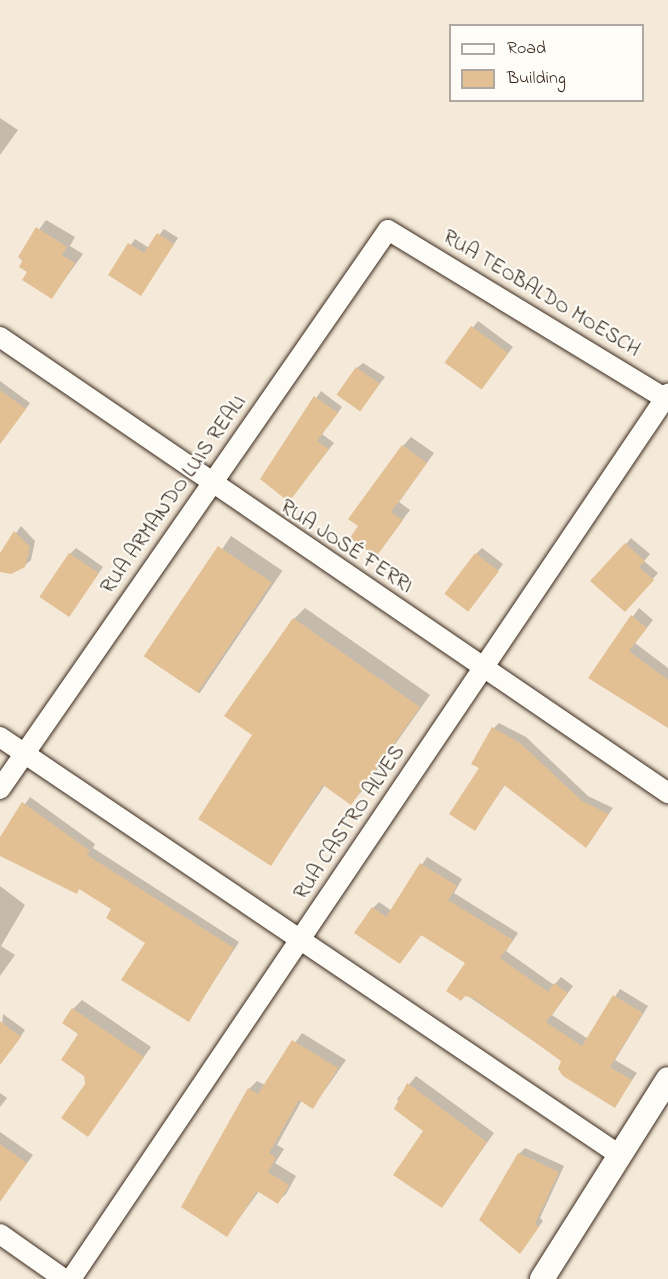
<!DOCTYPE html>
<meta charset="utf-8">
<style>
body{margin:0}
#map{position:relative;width:668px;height:1279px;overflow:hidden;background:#f5ead9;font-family:"Indie Flower",sans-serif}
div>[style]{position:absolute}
.shadow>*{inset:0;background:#0003;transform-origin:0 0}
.building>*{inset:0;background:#e2c094;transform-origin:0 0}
.roads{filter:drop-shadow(0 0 2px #3b2a1e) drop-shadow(0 0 2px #3b2a1e)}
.minor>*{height:20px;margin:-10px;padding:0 10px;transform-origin:10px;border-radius:10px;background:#fdfcf7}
.tertiary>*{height:24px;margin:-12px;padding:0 12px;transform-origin:12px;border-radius:12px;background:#fdfcf7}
span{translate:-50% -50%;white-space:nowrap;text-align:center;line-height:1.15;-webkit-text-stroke:4.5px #fdfcf7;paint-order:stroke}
.street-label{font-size:21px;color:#3b2a1e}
.legend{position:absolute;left:449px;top:24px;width:195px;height:78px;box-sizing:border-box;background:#fdfcf7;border:2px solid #afa8a0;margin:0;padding:8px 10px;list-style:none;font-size:18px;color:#3b2a1e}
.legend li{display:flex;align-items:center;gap:12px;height:30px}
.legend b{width:30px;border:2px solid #afa8a0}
</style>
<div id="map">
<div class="shadow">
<i style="clip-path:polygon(0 118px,18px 130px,0 155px)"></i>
<i style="clip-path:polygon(46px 220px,75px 237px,70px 246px,83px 254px,52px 297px,19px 257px)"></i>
<i style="clip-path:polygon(164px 229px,178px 238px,141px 294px,110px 274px,135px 239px,149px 248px)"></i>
<i style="clip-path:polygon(478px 321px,513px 347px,486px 382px,446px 362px)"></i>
<i style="clip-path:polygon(363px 363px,385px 377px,360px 410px,357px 368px)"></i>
<i style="clip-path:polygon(0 381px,30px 403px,0 444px)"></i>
<i style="clip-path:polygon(321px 391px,342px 407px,322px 434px,334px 443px,294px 494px,262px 478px)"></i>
<i style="clip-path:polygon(411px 437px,434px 453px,399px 502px,410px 510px,376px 555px,403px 446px)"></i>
<i style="clip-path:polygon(21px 526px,35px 541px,31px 560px,24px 566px,0 565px,0 556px)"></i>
<i style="left:231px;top:536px;width:62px;height:148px;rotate:34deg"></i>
<i style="clip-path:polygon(631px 538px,650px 554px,644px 561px,658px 573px,631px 604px,626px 544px)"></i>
<i style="clip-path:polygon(76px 548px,103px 567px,68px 615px,70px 554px)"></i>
<i style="clip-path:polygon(482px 548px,503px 564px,474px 604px,476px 554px)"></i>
<i style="clip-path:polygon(305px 608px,430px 695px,362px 791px,351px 803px,325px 785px,271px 864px,254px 735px,294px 619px)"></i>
<i style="clip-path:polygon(639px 608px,653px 620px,635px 643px,668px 668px,668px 727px,590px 678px)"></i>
<i style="clip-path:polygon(499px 723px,526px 737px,588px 796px,613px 808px,586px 846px,505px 785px,475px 829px,494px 728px)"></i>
<i style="clip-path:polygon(30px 797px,95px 844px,93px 848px,239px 942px,189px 1020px,147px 943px,113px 909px,80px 888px,76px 892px,0 854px,0 840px)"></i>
<i style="clip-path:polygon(427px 857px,462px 879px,454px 893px,518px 933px,506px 951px,554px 985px,561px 977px,573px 986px,552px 1015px,588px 1039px,620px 989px,648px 1006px,615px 1060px,637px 1073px,614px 1106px,563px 1061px,465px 994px,467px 962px,422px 934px,400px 962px,373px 908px,379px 902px,392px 911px)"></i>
<i style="clip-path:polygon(0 886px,25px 905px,1px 946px,15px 955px,0 976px)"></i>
<i style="clip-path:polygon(82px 1000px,151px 1047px,88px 1135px,86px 1084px,73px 1009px)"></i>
<i style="clip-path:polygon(3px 1014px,25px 1030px,11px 1050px,0 1052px)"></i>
<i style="clip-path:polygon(302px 1033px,346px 1060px,313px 1107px,302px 1100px,277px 1145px,284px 1149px,275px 1163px,296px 1176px,286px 1194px,277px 1202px,259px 1191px,227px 1235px,249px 1089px,257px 1081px,265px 1085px)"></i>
<i style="clip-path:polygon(416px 1076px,494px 1133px,442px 1206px,425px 1130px,397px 1099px)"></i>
<i style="clip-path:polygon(0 1093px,7px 1098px,0 1107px)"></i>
<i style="clip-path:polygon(0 1132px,33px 1155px,5px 1193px,0 1189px)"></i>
<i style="clip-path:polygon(525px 1148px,564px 1166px,540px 1218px,543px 1221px,520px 1252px,519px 1154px)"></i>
</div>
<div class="building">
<i style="clip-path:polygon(36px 227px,67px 247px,62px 255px,75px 263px,52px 299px,22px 280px,27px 272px,19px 267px,23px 260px,18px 257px)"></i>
<i style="clip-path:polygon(157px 233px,174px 244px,141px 296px,108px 275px,128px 243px,144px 253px)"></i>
<i style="left:471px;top:326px;width:46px;height:45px;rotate:36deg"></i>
<i style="left:356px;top:367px;width:29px;height:34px;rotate:35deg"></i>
<i style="clip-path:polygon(0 390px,26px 409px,0 444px)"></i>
<i style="clip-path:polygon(314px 396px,338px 413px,317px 441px,329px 449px,289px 502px,260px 479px)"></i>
<i style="clip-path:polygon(402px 445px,427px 463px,391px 512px,403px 520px,376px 557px,350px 538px,358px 526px,348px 519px)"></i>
<i style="clip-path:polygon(14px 531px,30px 547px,25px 567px,11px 574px,0 572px,0 553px)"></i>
<i style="clip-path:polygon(625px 543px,645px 561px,639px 567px,654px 580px,625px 612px,590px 581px)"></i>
<i style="left:218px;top:546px;width:65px;height:133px;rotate:34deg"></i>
<i style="left:69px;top:553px;width:36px;height:53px;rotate:34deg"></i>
<i style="left:475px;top:553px;width:30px;height:51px;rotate:37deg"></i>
<i style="clip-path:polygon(631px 615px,647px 628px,629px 651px,668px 680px,668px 728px,588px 678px)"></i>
<i style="clip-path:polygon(293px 618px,420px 707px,351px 805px,323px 785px,271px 866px,198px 819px,252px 735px,224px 716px)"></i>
<i style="clip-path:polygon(492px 727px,520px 743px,582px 801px,609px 814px,586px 848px,504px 785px,475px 831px,449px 814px,479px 768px,471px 764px)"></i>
<i style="clip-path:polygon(22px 802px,90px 851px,87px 855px,234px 948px,189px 1022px,121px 980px,145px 943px,106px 918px,111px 909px,79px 889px,77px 894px,0 856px,0 837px)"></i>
<i style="clip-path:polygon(420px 863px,457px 886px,448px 900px,513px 940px,500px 958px,548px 992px,554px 983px,568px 993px,546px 1022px,582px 1046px,613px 995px,643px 1013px,610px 1067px,632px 1080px,615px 1108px,563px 1076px,558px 1069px,561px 1061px,473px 998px,465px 996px,461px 1001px,446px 991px,465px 963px,421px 935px,400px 964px,354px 933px,372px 907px,386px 917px)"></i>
<i style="clip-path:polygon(72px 1008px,144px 1057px,88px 1137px,61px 1118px,85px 1084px,84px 1076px,61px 1060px,78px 1034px,62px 1023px)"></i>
<i style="clip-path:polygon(0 1021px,21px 1037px,0 1065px)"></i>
<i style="clip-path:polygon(292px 1040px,338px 1068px,313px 1109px,299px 1100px,269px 1153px,276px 1158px,268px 1172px,289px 1185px,278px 1204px,257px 1191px,227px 1237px,181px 1207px,248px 1088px,258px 1094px)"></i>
<i style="clip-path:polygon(407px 1083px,487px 1142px,442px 1208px,393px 1175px,423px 1131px,394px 1109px)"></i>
<i style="clip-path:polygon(0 1144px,27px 1163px,0 1202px)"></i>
<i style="clip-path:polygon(518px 1153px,559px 1172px,535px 1224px,539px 1227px,520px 1254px,479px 1220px)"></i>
</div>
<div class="roads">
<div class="minor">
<i style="left:0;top:337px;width:809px;rotate:34.32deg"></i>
<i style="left:0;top:737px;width:746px;rotate:34.01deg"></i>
<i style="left:0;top:789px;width:680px;rotate:-55.24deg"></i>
<i style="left:388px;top:230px;width:328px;rotate:31.3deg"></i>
<i style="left:0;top:1234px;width:78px;rotate:35.1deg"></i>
<i style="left:71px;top:1279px;width:1068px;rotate:-56deg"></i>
</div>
<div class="tertiary">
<i style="left:542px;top:1279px;width:236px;rotate:-57.8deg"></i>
</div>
</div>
<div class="street-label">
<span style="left:541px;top:294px;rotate:31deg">RUA TEOBALDO MOESCH</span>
<span style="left:174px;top:495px;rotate:-55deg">RUA ARMANDO LUIS REALI</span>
<span style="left:346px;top:547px;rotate:33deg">RUA JOSÉ FERRI</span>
<span style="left:350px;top:823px;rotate:-56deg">RUA CASTRO ALVES</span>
</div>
<ul class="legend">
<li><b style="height:8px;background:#fdfcf7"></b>Road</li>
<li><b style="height:16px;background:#e2c094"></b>Building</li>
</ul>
</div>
